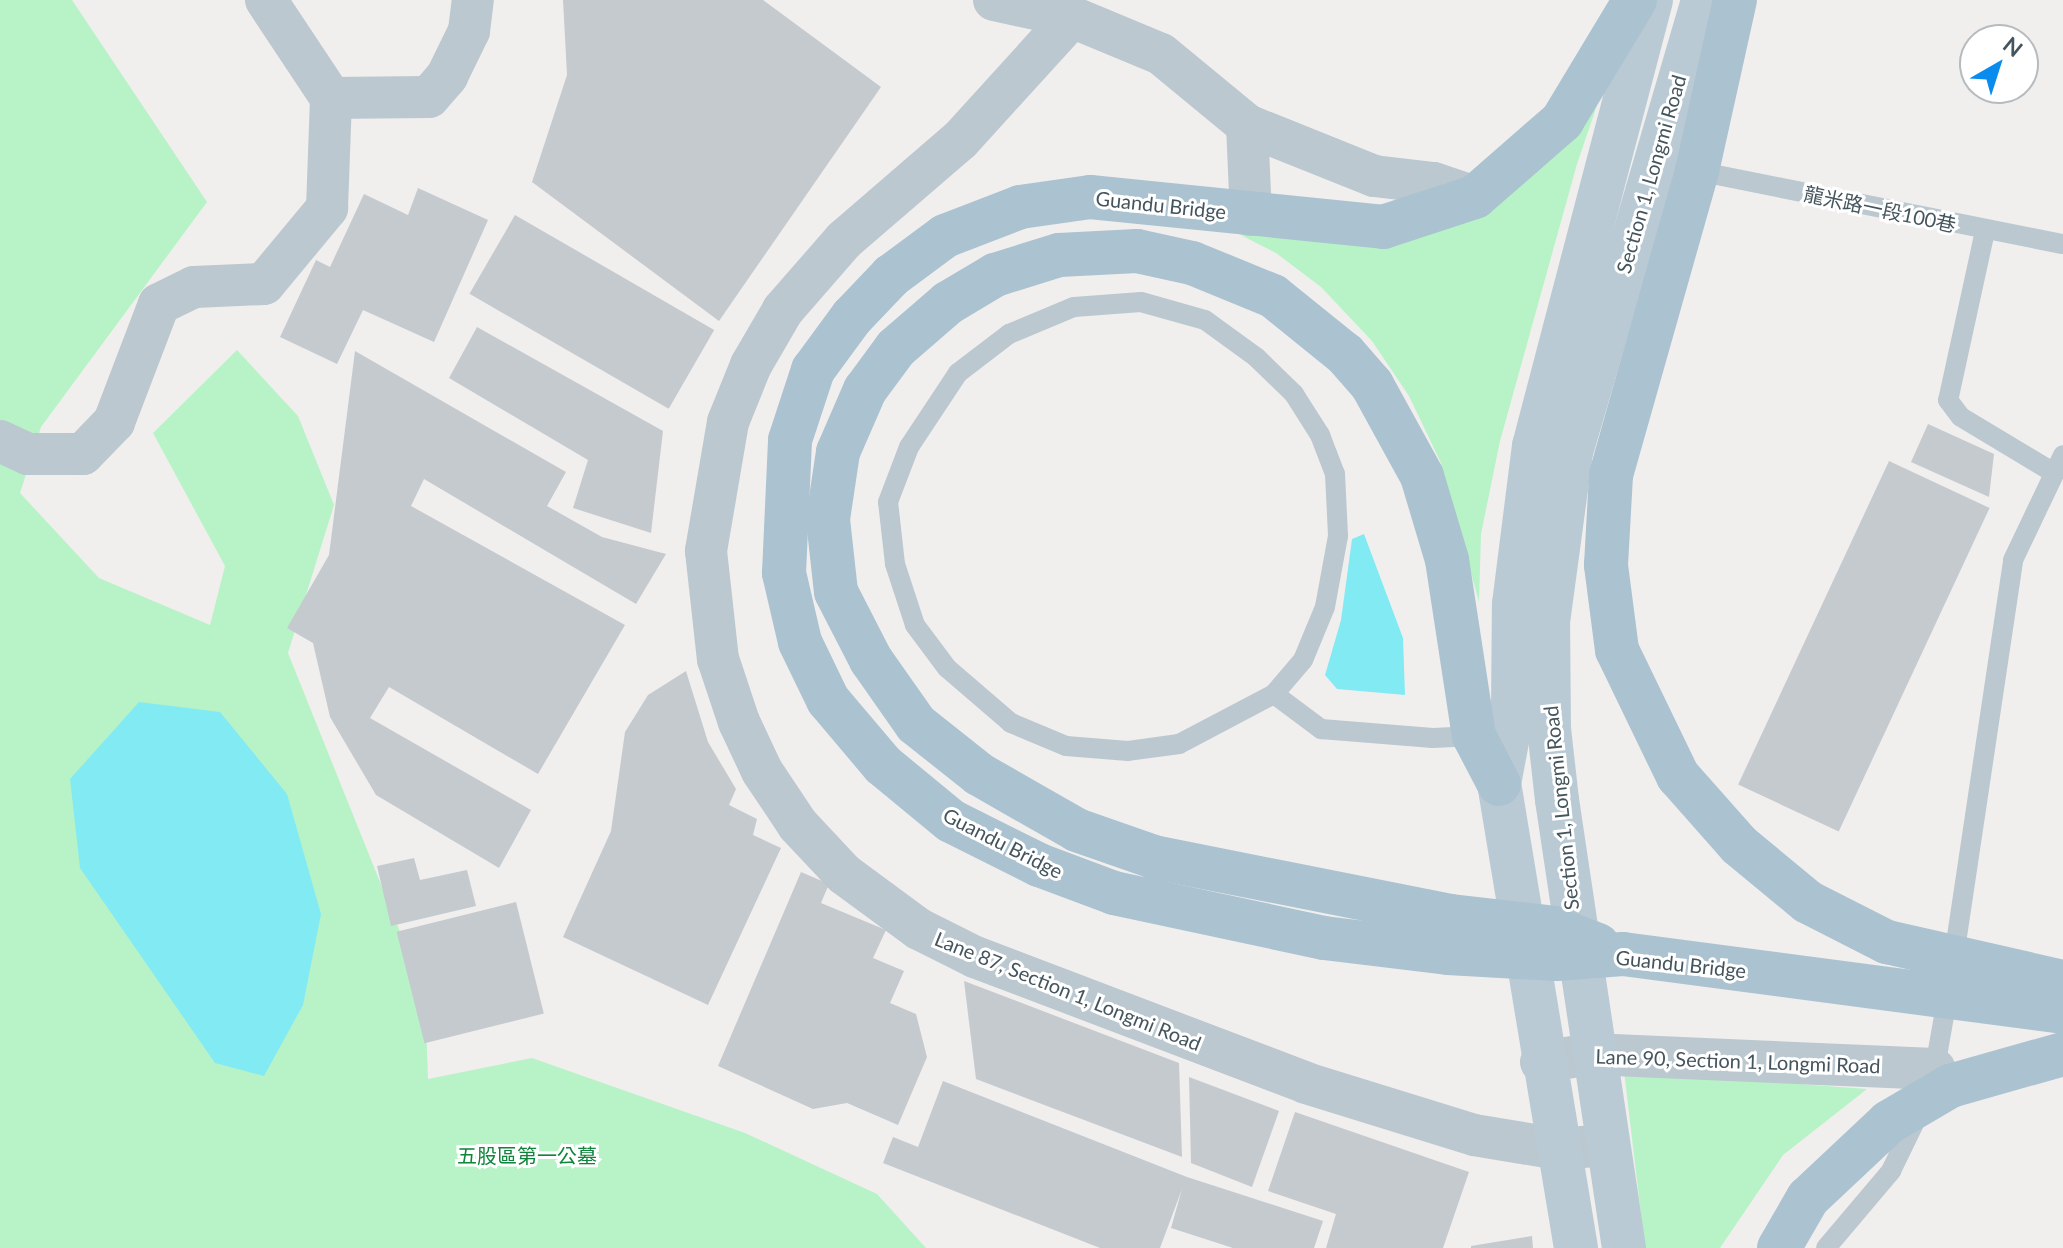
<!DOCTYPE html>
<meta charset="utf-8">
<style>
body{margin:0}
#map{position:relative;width:2063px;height:1248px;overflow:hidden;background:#f1eeee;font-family:Lato,"Noto Sans TC",sans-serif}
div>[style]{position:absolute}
.green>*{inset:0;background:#b8f3c7}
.water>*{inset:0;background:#82eaf3}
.building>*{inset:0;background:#c5cace;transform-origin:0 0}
.service>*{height:20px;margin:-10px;padding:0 10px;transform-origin:10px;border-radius:10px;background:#bbc8cf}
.minor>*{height:42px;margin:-21px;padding:0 21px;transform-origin:21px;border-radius:21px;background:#bbc8cf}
.secondary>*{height:44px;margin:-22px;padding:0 22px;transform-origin:22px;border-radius:22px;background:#bacad4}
.primary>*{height:44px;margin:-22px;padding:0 22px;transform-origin:22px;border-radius:22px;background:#abc2d0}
.primary-bridge>*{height:44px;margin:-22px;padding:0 22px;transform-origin:22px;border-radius:22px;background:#abc2d0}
span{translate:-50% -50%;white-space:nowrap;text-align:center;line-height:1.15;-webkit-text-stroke:6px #fff;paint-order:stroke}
.street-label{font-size:20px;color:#45555d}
.park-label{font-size:20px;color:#0f853b}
.north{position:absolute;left:1959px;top:24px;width:80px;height:80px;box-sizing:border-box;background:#fff;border:2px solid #b5bbbe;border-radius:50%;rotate:39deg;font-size:22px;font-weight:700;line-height:32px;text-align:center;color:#45555d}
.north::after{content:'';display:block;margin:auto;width:28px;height:36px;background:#0a8cef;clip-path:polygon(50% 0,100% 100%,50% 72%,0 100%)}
</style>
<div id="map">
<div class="green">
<i style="clip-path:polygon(0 0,72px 0,207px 202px,41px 427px,20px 493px,99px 578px,210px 625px,225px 566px,153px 433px,237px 350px,298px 416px,334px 505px,288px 653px,425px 994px,428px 1079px,532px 1058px,745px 1133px,877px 1194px,926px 1248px,0 1248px)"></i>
<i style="clip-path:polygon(1609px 70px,1577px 164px,1500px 441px,1481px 534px,1479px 602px,1441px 463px,1409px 396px,1372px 341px,1321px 287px,1276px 253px,1227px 228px,1412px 235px)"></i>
<i style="clip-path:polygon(1624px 1071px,1867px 1089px,1783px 1155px,1720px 1248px,1645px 1248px)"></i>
</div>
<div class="water">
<i style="clip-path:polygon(1364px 534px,1403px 638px,1405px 695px,1337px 689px,1325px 675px,1341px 620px,1352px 539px)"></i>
<i style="clip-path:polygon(139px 702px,220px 712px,287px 794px,321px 914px,303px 1005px,264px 1076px,215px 1063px,80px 868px,70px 779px)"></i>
</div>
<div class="building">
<i style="clip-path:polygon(563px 0,763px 0,881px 87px,719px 321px,532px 182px,567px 75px)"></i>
<i style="clip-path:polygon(418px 188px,488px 220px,434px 342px,363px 310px,337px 364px,280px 337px,316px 260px,330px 267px,364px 194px,408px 215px)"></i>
<i style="left:515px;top:215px;width:230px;height:91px;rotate:30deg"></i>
<i style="clip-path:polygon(477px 327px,663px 431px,651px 533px,573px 508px,588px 460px,449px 378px)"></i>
<i style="clip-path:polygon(355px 351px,566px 472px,547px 506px,602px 537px,666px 554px,636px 604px,424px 479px,411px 506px,625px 625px,538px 774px,389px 687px,370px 718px,531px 810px,499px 868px,376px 795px,330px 717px,313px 643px,287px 628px,329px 555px)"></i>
<i style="clip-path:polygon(1928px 424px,1994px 454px,1989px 497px,1911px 462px)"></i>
<i style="left:1889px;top:461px;width:111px;height:357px;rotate:25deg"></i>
<i style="clip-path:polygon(686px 671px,708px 742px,736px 789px,729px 805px,757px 819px,753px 835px,781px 848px,708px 1005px,563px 937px,611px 831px,625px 732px,648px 695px)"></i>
<i style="clip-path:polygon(414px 858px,420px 880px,467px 870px,476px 906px,391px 926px,377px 866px)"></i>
<i style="clip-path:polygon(801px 872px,829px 884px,821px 903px,886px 930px,873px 958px,904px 971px,890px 1003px,916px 1014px,927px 1057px,898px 1125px,847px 1103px,813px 1109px,718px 1066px)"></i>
<i style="left:516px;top:902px;width:115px;height:123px;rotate:76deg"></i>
<i style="clip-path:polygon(964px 981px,1179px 1063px,1182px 1157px,976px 1079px)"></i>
<i style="clip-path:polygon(1189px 1077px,1279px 1111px,1252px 1187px,1191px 1163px)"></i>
<i style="clip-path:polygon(943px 1081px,1187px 1177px,1323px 1221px,1314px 1248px,1233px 1248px,1171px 1228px,1182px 1189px,1160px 1248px,1100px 1248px,883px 1163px,893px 1137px,918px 1147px)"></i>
<i style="clip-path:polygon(1295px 1112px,1469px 1172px,1443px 1248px,1326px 1248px,1336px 1214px,1268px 1191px)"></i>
<i style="clip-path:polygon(1532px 1236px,1533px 1248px,1471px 1248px,1471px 1246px)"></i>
</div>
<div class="service">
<i style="left:1697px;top:171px;width:373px;rotate:11.3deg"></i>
<i style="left:1985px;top:231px;width:173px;rotate:102.3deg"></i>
<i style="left:1948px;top:400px;width:21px;rotate:53deg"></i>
<i style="left:1961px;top:417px;width:105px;rotate:31deg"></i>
<i style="left:1274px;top:694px;width:107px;rotate:152.2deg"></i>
<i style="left:1179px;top:744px;width:51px;rotate:172.2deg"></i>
<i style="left:1128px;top:751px;width:62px;rotate:-175.4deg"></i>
<i style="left:1066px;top:746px;width:60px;rotate:-157.3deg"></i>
<i style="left:1011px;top:723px;width:84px;rotate:-139.3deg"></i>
<i style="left:947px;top:668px;width:54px;rotate:-126.7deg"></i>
<i style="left:915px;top:625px;width:64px;rotate:-108.2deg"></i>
<i style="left:895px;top:564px;width:62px;rotate:-96.4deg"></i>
<i style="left:888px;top:502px;width:59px;rotate:-69.1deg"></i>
<i style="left:909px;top:447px;width:89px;rotate:-56.5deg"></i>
<i style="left:958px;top:373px;width:64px;rotate:-37.4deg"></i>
<i style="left:1009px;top:334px;width:70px;rotate:-22.6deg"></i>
<i style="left:1074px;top:307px;width:67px;rotate:-4.3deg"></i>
<i style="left:1141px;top:302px;width:66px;rotate:15.7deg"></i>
<i style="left:1205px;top:320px;width:63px;rotate:36deg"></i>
<i style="left:1256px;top:357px;width:53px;rotate:44.2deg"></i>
<i style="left:1294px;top:394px;width:49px;rotate:57.6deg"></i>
<i style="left:1320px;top:435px;width:42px;rotate:69deg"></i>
<i style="left:1335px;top:474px;width:62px;rotate:87.2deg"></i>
<i style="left:1338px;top:536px;width:72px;rotate:100.4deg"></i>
<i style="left:1325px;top:607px;width:57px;rotate:112.5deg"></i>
<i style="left:1303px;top:660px;width:45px;rotate:130.5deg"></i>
<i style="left:1274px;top:694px;width:59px;rotate:36.7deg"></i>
<i style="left:1321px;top:729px;width:112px;rotate:4.6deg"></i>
<i style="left:1433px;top:738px;width:41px;rotate:-2.8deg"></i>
<i style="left:1953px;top:963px;width:407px;rotate:-81.5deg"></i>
<i style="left:2013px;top:560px;width:116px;rotate:-64.5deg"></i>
<i style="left:1934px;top:1073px;width:80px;rotate:-80deg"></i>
<i style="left:1826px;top:1248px;width:101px;rotate:-49.8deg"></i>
<i style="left:1891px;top:1171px;width:67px;rotate:-64.2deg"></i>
</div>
<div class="minor">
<i style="left:266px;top:0;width:118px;rotate:56.4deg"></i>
<i style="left:331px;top:98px;width:98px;rotate:-0.6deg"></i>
<i style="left:429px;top:97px;width:28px;rotate:-49deg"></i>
<i style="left:447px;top:76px;width:50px;rotate:-63.9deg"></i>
<i style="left:469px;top:31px;width:31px;rotate:-83deg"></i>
<i style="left:994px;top:0;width:80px;rotate:12.3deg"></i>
<i style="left:1072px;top:17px;width:96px;rotate:22.6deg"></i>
<i style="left:1161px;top:54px;width:112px;rotate:39.5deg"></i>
<i style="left:1247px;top:125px;width:90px;rotate:87.5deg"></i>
<i style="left:1072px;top:17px;width:166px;rotate:132.3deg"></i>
<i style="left:960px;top:140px;width:153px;rotate:139.2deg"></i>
<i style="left:844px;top:240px;width:93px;rotate:131.1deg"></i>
<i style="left:783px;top:310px;width:64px;rotate:120.2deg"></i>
<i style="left:751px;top:365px;width:61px;rotate:112deg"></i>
<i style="left:728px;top:422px;width:131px;rotate:99.7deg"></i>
<i style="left:706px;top:551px;width:109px;rotate:83.7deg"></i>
<i style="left:718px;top:659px;width:66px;rotate:71.6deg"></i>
<i style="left:739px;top:722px;width:54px;rotate:64.9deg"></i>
<i style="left:762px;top:771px;width:65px;rotate:56.3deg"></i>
<i style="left:798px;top:825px;width:67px;rotate:46.8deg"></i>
<i style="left:844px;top:874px;width:93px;rotate:36.3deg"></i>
<i style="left:919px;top:929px;width:63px;rotate:26.6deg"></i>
<i style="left:975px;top:957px;width:354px;rotate:20.8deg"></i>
<i style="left:1306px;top:1083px;width:176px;rotate:17.2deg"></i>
<i style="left:1474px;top:1135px;width:86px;rotate:9.4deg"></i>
<i style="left:1559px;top:1149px;width:47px;rotate:-4.9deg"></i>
<i style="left:1247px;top:125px;width:137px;rotate:21.9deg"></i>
<i style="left:1374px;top:176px;width:60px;rotate:6.7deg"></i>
<i style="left:1434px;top:183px;width:43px;rotate:18.9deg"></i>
<i style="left:0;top:441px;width:31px;rotate:25deg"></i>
<i style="left:28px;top:454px;width:55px"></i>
<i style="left:83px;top:454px;width:45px;rotate:-45.9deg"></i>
<i style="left:114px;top:422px;width:126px;rotate:-69.1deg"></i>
<i style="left:159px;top:304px;width:39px;rotate:-26deg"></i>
<i style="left:194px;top:287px;width:70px;rotate:-2.5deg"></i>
<i style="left:264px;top:284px;width:99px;rotate:-50.3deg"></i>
<i style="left:327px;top:208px;width:110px;rotate:-87.9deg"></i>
<i style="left:1541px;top:1062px;width:51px;rotate:-9.1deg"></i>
<i style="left:1591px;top:1054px;width:344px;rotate:2.5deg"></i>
</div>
<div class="secondary">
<i style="left:1576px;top:1248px;width:470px;rotate:-99.4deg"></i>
<i style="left:1499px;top:784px;width:76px;rotate:-79.4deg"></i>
<i style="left:1513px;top:709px;width:105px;rotate:-89.5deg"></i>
<i style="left:1514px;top:604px;width:159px;rotate:-82.8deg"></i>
<i style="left:1534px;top:446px;width:461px;rotate:-75.3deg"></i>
<i style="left:1624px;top:1248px;width:453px;rotate:-98.5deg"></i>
<i style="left:1557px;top:800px;width:71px;rotate:-96.4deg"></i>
<i style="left:1549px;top:729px;width:107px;rotate:-90.5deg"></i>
<i style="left:1548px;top:622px;width:172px;rotate:-82.3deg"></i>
<i style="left:1571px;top:452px;width:471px;rotate:-73.7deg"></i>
</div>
<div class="primary">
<i style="left:1617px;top:650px;width:86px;rotate:-97.4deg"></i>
<i style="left:1606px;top:565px;width:90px;rotate:-86.8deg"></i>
<i style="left:1611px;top:475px;width:316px;rotate:-74.2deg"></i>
<i style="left:1697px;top:171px;width:175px;rotate:-77.5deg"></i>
<i style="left:1451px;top:916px;width:303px;rotate:-168.8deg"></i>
<i style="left:1154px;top:857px;width:82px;rotate:-160.7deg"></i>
<i style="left:1077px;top:830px;width:113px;rotate:-150.3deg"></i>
<i style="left:979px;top:774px;width:80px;rotate:-141.6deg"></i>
<i style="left:916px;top:724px;width:78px;rotate:-125.1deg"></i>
<i style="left:871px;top:660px;width:76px;rotate:-117.2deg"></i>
<i style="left:836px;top:592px;width:73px;rotate:-96.3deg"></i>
<i style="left:828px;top:519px;width:68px;rotate:-81.5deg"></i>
<i style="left:838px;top:452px;width:68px;rotate:-66.5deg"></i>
<i style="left:865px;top:390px;width:52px;rotate:-53.6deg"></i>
<i style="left:896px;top:348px;width:69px;rotate:-40.9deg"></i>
<i style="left:948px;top:303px;width:55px;rotate:-30.8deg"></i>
<i style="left:995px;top:275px;width:67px;rotate:-17.4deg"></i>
<i style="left:1059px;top:255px;width:78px;rotate:-2.9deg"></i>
<i style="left:1137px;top:251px;width:56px;rotate:12.3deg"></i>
<i style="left:1192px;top:263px;width:87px;rotate:22.2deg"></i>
<i style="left:1273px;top:296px;width:92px;rotate:38.9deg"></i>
<i style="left:1345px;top:354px;width:41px;rotate:48.9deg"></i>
<i style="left:1372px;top:385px;width:104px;rotate:61.2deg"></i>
<i style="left:1422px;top:476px;width:88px;rotate:73.4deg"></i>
<i style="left:1447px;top:560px;width:178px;rotate:81.3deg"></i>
<i style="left:1474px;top:736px;width:54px;rotate:62.5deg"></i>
<i style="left:1448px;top:953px;width:125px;rotate:-173.1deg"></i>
<i style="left:1324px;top:938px;width:215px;rotate:-167.9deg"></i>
<i style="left:1114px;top:893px;width:80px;rotate:-159.5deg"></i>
<i style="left:1039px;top:865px;width:98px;rotate:-153.4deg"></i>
<i style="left:951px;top:821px;width:88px;rotate:-140.5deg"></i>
<i style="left:883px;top:765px;width:85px;rotate:-130.2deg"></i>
<i style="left:828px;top:700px;width:64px;rotate:-115.8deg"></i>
<i style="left:800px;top:642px;width:71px;rotate:-103.1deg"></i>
<i style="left:784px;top:573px;width:133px;rotate:-87.4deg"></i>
<i style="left:790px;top:440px;width:74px;rotate:-71.8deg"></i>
<i style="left:813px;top:370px;width:66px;rotate:-53.7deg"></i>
<i style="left:852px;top:317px;width:57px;rotate:-46.4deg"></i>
<i style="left:891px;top:276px;width:67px;rotate:-36.5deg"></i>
<i style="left:945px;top:236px;width:80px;rotate:-21.1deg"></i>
<i style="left:1020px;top:207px;width:71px;rotate:-8.1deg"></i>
<i style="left:1090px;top:197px;width:295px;rotate:5.8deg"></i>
<i style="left:1383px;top:227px;width:97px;rotate:-18.1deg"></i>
<i style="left:1475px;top:197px;width:116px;rotate:-41.1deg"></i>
<i style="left:1562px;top:121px;width:141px;rotate:-58.9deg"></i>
</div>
<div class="primary-bridge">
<i style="left:1617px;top:650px;width:140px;rotate:64.2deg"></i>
<i style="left:1678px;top:776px;width:92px;rotate:48.5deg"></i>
<i style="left:1739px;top:845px;width:89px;rotate:39.6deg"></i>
<i style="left:1808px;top:902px;width:89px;rotate:26.9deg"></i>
<i style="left:1887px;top:942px;width:180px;rotate:12.8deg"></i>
<i style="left:1451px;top:916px;width:104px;rotate:6.6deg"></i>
<i style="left:1554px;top:928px;width:47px;rotate:21.1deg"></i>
<i style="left:1448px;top:953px;width:108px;rotate:3.2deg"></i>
<i style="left:1556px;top:959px;width:67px;rotate:-4.3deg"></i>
<i style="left:1623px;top:954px;width:444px;rotate:7.5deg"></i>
<i style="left:1779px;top:1248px;width:58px;rotate:-59.9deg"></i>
<i style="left:1808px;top:1198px;width:111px;rotate:-43.2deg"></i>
<i style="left:1889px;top:1122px;width:71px;rotate:-30.5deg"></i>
<i style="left:1950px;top:1086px;width:117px;rotate:-15.8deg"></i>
</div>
<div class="street-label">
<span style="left:1651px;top:174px;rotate:-74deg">Section 1, Longmi Road</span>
<span style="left:1161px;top:205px;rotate:6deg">Guandu Bridge</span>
<span style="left:1880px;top:209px;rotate:12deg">龍米路一段100巷</span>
<span style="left:1561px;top:808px;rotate:-96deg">Section 1, Longmi Road</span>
<span style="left:1003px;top:843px;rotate:27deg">Guandu Bridge</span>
<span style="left:1681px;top:964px;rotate:6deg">Guandu Bridge</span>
<span style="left:1068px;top:991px;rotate:22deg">Lane 87, Section 1, Longmi Road</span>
<span style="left:1738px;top:1061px;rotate:2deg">Lane 90, Section 1, Longmi Road</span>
</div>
<div class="park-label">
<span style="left:527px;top:1155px">五股區第一公墓</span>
</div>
<div class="north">N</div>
</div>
